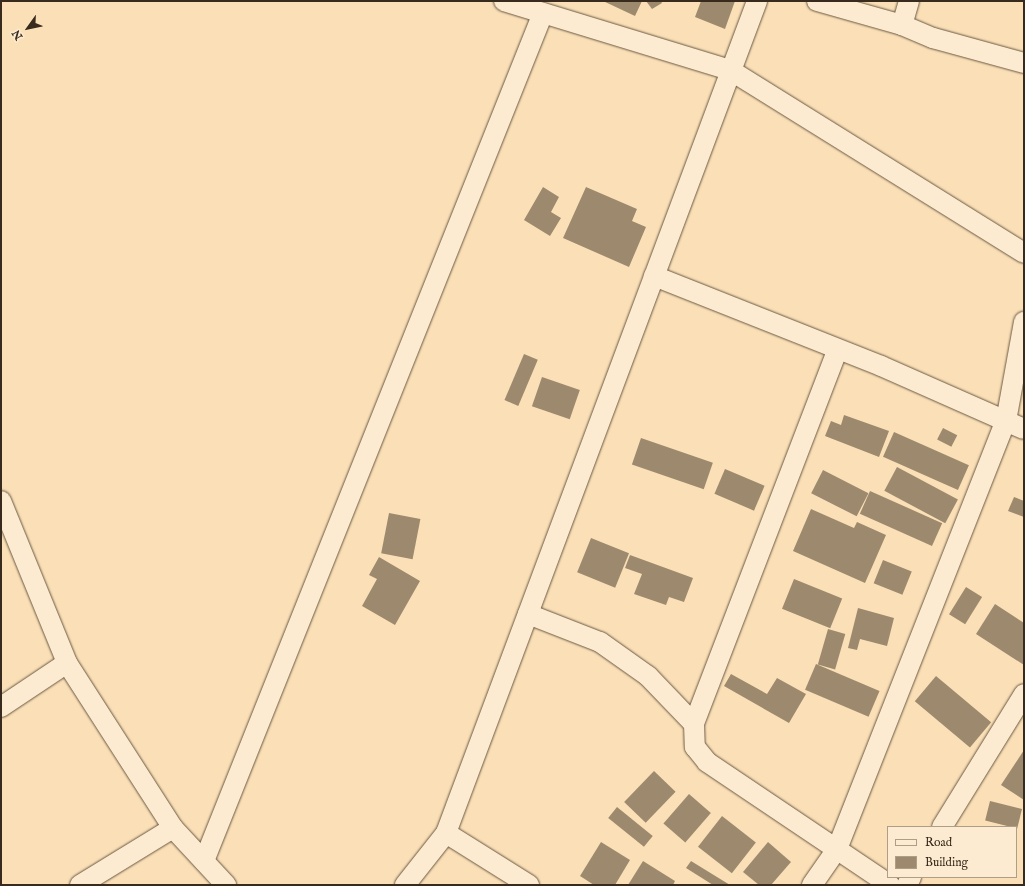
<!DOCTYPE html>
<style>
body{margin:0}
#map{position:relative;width:1025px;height:886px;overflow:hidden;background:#fbe0b7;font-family:"IM FELL English",serif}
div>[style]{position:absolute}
.building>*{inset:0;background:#9d896d;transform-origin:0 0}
.roads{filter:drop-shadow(0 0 1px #695843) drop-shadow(0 0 1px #695843)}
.minor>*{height:20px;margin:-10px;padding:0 10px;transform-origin:10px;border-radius:10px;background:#fcebd0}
span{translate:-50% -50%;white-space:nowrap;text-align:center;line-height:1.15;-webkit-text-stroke:3px #fcebd0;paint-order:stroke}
.frame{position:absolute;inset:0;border:2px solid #382a1c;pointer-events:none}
.legend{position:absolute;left:887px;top:826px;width:130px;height:52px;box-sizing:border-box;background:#fcebd0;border:1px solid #ae9e88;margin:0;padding:5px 7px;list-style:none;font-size:12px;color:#382a1c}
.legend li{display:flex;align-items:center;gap:8px;height:20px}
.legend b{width:20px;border:1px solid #ae9e88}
.north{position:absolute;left:8px;top:8px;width:40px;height:40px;-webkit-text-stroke:3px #fcebd0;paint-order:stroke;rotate:237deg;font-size:11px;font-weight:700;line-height:16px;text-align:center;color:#382a1c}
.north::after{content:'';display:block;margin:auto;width:14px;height:18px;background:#382a1c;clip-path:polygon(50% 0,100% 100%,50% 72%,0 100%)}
</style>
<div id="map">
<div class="building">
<i style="clip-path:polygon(603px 1px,642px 1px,635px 16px)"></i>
<i style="clip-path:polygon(646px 1px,661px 1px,662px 3px,652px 9px)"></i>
<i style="clip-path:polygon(701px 1px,735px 1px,725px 29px,695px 17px)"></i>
<i style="clip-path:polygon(543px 187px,559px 197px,551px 212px,561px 218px,550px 236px,524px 220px)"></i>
<i style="clip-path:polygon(586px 187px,637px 209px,632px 221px,646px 227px,629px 267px,563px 238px)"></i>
<i style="left:524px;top:354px;width:15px;height:50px;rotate:23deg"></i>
<i style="left:542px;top:377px;width:40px;height:31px;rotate:19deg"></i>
<i style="clip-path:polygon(844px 415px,889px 431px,879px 457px,825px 436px,831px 421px,841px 425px)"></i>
<i style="left:943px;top:428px;width:16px;height:13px;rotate:27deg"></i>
<i style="left:894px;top:432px;width:82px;height:27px;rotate:24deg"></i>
<i style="left:641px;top:438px;width:76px;height:28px;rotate:19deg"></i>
<i style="left:897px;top:467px;width:69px;height:27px;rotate:28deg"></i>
<i style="left:725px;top:469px;width:43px;height:27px;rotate:23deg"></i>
<i style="left:823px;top:470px;width:51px;height:26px;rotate:27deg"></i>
<i style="left:870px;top:491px;width:79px;height:25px;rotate:24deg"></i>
<i style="clip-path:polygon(1014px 497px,1024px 501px,1024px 517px,1008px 511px)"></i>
<i style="clip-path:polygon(811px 509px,854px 528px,857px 522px,886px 535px,865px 583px,793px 551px)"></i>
<i style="left:389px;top:513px;width:32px;height:41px;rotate:11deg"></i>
<i style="left:591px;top:538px;width:41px;height:37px;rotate:22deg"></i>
<i style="clip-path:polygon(630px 555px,693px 578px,684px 602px,669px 597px,666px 605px,634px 594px,642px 574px,625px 568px)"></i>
<i style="clip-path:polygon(379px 557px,420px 581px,395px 625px,362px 606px,377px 579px,369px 575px)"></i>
<i style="left:883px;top:560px;width:31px;height:25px;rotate:22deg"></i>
<i style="left:794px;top:579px;width:52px;height:32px;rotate:22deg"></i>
<i style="left:966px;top:587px;width:19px;height:32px;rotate:32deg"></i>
<i style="clip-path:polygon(995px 604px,1024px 623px,1024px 665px,976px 634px)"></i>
<i style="clip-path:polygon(858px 608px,894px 618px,887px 646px,860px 639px,857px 650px,848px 648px)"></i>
<i style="left:828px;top:629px;width:18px;height:37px;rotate:16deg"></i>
<i style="left:816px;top:664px;width:69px;height:28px;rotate:23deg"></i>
<i style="clip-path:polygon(731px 674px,767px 694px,777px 678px,806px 694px,789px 723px,724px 686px)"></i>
<i style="left:936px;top:676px;width:72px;height:33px;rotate:40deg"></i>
<i style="clip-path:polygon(1024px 750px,1024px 800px,1001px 785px)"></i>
<i style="left:654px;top:771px;width:30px;height:43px;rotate:44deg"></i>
<i style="left:689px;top:794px;width:29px;height:39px;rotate:41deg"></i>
<i style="left:990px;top:801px;width:33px;height:20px;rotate:14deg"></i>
<i style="left:617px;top:807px;width:46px;height:14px;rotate:39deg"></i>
<i style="left:722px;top:816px;width:43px;height:39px;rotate:38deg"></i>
<i style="clip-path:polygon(601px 842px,630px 860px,615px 885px,594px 885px,580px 876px)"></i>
<i style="clip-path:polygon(768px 842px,791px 862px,771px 885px,759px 885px,743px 872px)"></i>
<i style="clip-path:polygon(643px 861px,675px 881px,673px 885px,628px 885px)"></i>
<i style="clip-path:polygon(691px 861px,730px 885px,713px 885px,686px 868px)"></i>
</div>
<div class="roads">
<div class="minor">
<i style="left:504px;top:1px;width:236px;rotate:17deg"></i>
<i style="left:730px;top:70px;width:346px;rotate:31.9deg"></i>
<i style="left:817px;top:1px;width:88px;rotate:15.8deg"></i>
<i style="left:909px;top:1px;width:25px;rotate:106deg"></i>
<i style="left:902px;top:25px;width:34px;rotate:23deg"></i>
<i style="left:933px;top:38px;width:94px;rotate:15.4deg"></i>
<i style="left:654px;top:276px;width:244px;rotate:21.6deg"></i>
<i style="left:881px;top:366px;width:156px;rotate:23.8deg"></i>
<i style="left:837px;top:351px;width:399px;rotate:111deg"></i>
<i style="left:694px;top:724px;width:23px;rotate:88deg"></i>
<i style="left:695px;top:747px;width:19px;rotate:51deg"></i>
<i style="left:707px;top:762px;width:220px;rotate:33.9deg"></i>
<i style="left:1px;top:501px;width:175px;rotate:67.8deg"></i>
<i style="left:67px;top:663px;width:196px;rotate:57.3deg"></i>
<i style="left:173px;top:828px;width:78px;rotate:47.1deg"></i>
<i style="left:528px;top:614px;width:77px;rotate:21.3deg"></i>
<i style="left:600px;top:642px;width:59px;rotate:35.3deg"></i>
<i style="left:648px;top:676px;width:66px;rotate:46.2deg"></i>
<i style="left:1px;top:707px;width:79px;rotate:-33.7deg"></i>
<i style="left:942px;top:827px;width:156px;rotate:-58.3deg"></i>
<i style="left:446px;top:833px;width:98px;rotate:32.1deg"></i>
<i style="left:204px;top:861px;width:913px;rotate:-68.21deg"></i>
<i style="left:80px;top:885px;width:109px;rotate:-31.5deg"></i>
<i style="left:405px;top:885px;width:66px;rotate:-51.7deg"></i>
<i style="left:446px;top:833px;width:888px;rotate:-69.5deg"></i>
<i style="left:812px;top:885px;width:44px;rotate:-55.2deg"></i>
<i style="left:837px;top:849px;width:460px;rotate:-68.5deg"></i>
<i style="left:1006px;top:421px;width:101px;rotate:-79.7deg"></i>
<i style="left:907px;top:885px;width:9px;rotate:-63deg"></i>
</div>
</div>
<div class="frame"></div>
<ul class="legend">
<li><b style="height:5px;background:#fcebd0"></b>Road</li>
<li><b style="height:11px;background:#9d896d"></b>Building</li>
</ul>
<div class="north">N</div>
</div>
